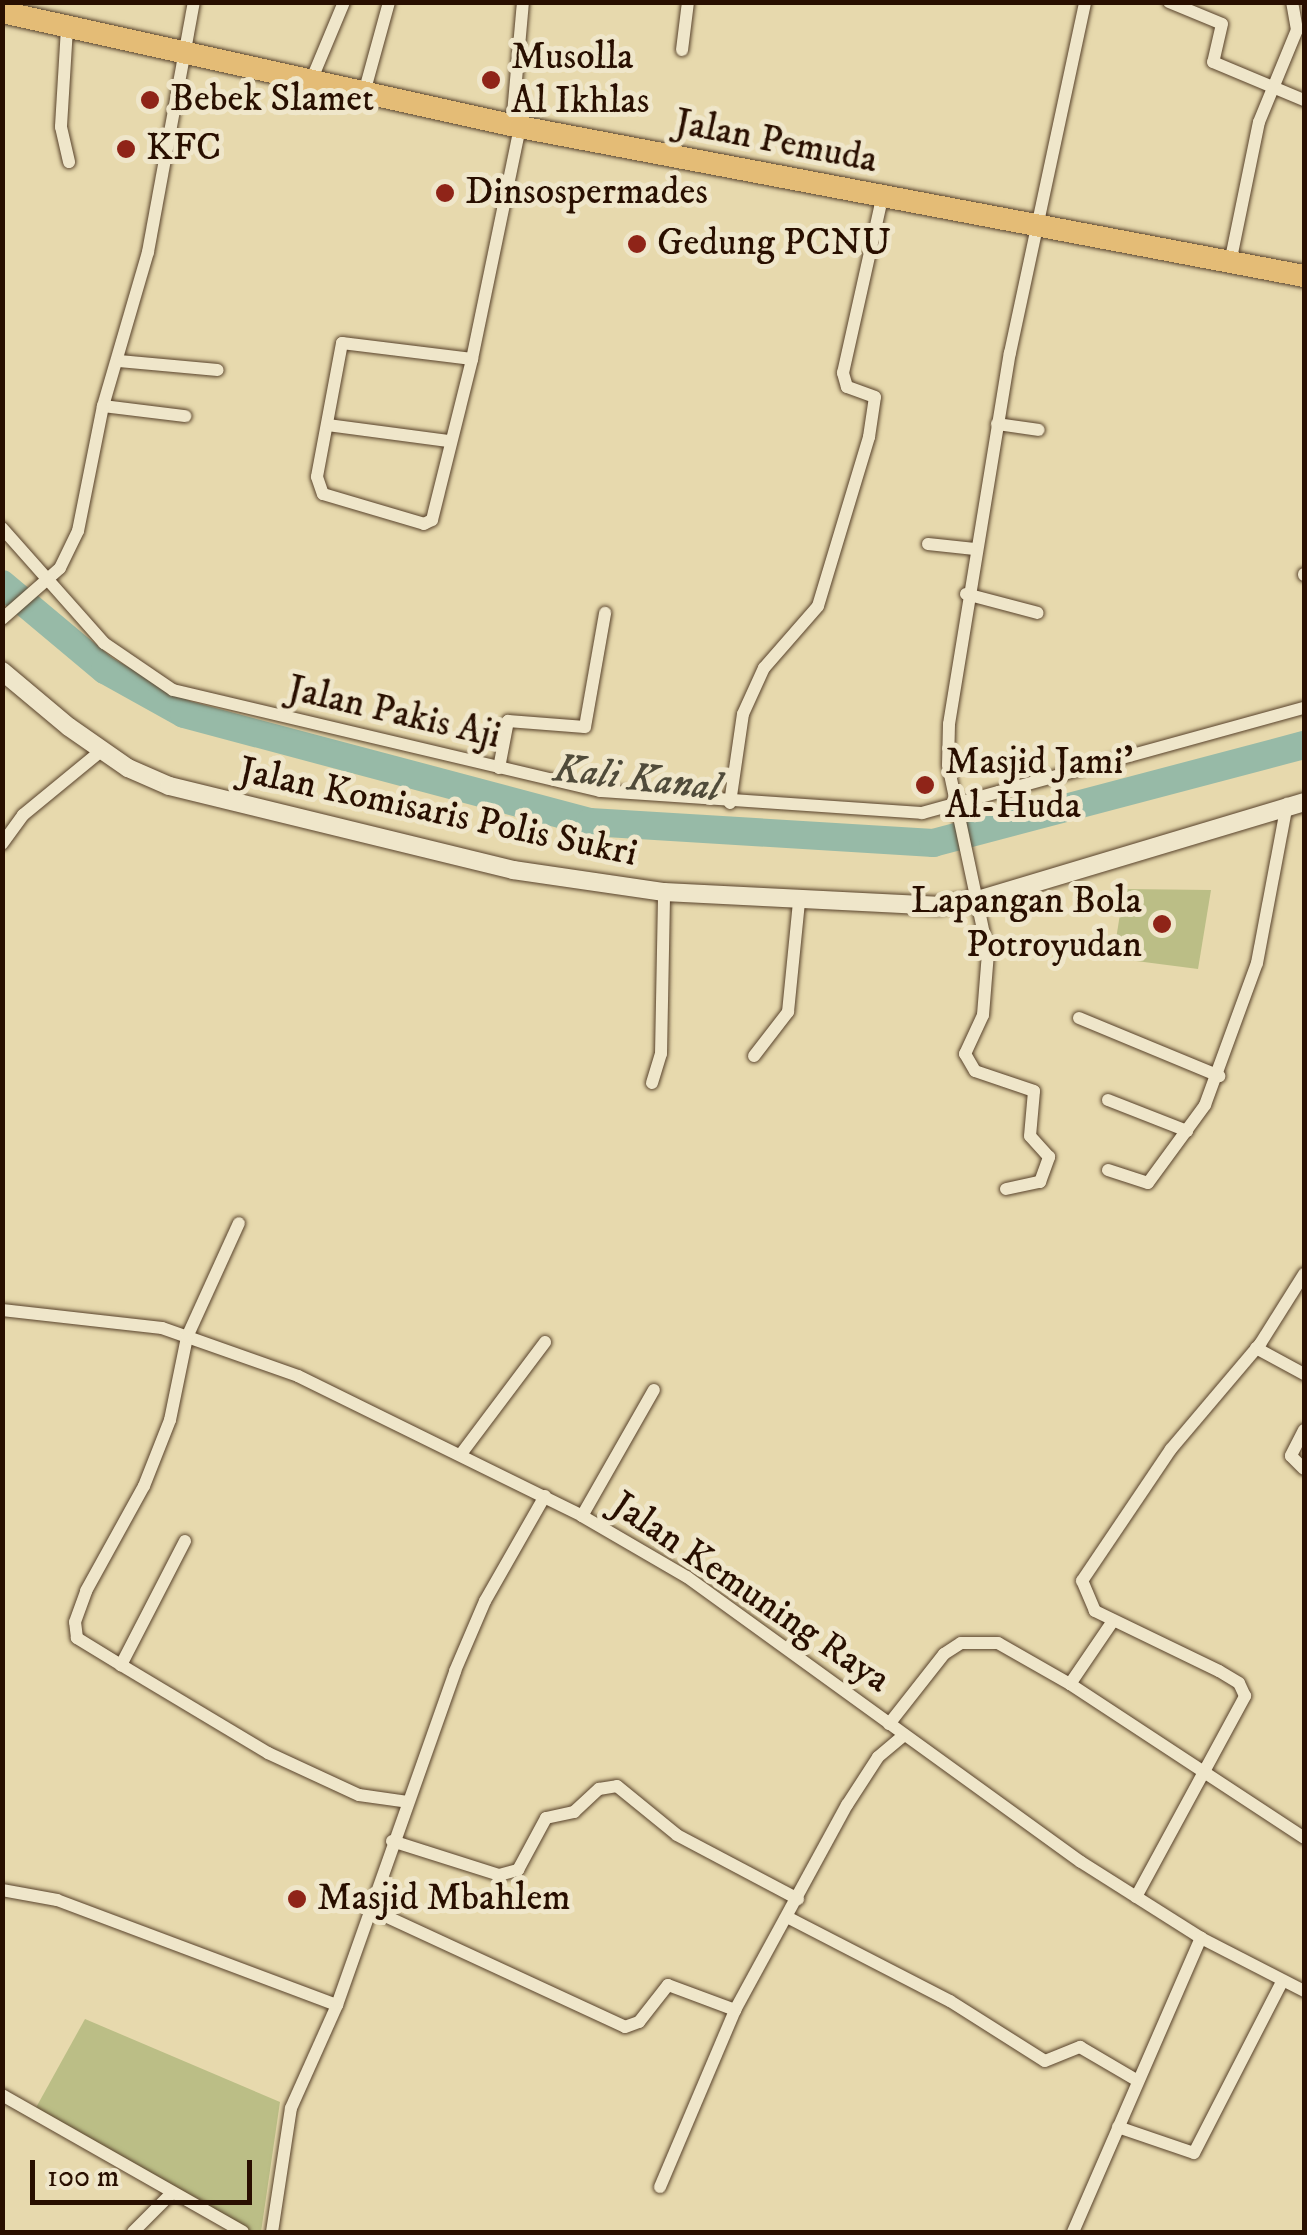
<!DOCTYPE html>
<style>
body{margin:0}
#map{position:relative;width:1307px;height:2235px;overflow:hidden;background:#e7d9ad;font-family:"IM FELL DW Pica",serif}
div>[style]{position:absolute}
.green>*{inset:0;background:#bbbe86}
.river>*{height:28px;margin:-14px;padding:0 14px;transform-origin:14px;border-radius:14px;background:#97baa7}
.roads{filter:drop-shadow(0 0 2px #58422b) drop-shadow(0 0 2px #58422b)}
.street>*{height:12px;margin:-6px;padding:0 6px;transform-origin:6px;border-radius:6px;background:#efe6ca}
.secondary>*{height:18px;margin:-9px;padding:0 9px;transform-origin:9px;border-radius:9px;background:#efe6ca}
.highway>*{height:22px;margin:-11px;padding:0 11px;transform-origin:11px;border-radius:11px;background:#e4bc76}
.dots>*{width:28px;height:28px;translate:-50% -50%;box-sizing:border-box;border:5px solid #efe6ca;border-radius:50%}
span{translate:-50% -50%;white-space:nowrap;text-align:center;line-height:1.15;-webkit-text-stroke:10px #efe6ca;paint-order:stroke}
.poi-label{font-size:38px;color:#290f00}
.left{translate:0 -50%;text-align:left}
.right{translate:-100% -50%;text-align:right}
.street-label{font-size:38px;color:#290f00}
.water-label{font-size:40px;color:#504b3a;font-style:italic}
.frame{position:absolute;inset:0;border:5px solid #290f00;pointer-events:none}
.scale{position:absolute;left:30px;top:2160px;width:222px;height:45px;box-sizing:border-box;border:5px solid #290f00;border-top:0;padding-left:12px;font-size:30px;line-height:35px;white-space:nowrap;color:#290f00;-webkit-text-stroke:8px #efe6ca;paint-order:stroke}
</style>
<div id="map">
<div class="green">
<i style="clip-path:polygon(1124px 889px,1211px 890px,1198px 969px,1113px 958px)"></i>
<i style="clip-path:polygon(85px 2019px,280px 2102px,261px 2232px,249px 2232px,33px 2113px)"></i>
</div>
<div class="river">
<i style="left:2px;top:584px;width:134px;rotate:39.9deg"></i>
<i style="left:105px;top:670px;width:90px;rotate:29.1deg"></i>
<i style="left:184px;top:714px;width:420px;rotate:14.9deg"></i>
<i style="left:590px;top:822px;width:344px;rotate:3.5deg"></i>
<i style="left:933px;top:843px;width:384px;rotate:-14.8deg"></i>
</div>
<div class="roads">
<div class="street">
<i style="left:1169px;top:2px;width:57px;rotate:22.5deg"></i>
<i style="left:1222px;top:24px;width:39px;rotate:103deg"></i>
<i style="left:1213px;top:62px;width:99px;rotate:22.7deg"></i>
<i style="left:67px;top:28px;width:99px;rotate:93.5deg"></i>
<i style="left:61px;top:127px;width:36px;rotate:77deg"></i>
<i style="left:682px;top:50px;width:48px;rotate:-82.9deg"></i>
<i style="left:311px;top:81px;width:86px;rotate:-67.3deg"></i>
<i style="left:364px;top:93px;width:94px;rotate:-74.6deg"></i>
<i style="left:512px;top:125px;width:123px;rotate:-84.9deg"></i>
<i style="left:1230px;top:263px;width:144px;rotate:-78.4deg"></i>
<i style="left:1259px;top:122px;width:100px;rotate:-67.6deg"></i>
<i style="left:1297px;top:30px;width:28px;rotate:-100deg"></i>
<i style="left:472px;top:359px;width:131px;rotate:-173deg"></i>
<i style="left:342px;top:343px;width:136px;rotate:100.6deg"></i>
<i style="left:317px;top:477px;width:18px;rotate:71deg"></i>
<i style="left:323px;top:494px;width:105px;rotate:16.5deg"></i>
<i style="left:424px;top:524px;width:9px;rotate:-27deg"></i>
<i style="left:432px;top:520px;width:166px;rotate:-76deg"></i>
<i style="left:472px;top:359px;width:237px;rotate:-78.3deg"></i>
<i style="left:119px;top:361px;width:99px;rotate:5.2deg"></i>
<i style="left:103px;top:406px;width:83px;rotate:7deg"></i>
<i style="left:997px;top:424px;width:42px;rotate:8.1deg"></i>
<i style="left:328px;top:425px;width:121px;rotate:7.6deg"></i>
<i style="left:2px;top:528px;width:154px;rotate:48.4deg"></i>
<i style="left:104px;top:643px;width:83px;rotate:34.3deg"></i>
<i style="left:173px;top:690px;width:439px;rotate:13.3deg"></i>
<i style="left:600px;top:791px;width:323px;rotate:3.9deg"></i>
<i style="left:922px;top:813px;width:396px;rotate:-15.4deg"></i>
<i style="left:928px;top:544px;width:47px;rotate:6.1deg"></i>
<i style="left:1304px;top:575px;width:1px;rotate:-90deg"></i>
<i style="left:966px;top:594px;width:74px;rotate:14.8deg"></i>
<i style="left:2px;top:619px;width:77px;rotate:-41.3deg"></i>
<i style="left:60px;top:568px;width:41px;rotate:-64.1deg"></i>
<i style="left:78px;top:531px;width:127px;rotate:-78.7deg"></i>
<i style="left:103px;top:406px;width:160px;rotate:-73.7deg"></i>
<i style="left:148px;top:252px;width:254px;rotate:-79.6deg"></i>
<i style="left:499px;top:768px;width:48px;rotate:-79.2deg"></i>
<i style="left:508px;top:721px;width:77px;rotate:4.5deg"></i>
<i style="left:585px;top:727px;width:116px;rotate:-80deg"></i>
<i style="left:730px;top:803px;width:90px;rotate:-81.7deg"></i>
<i style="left:743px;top:714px;width:51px;rotate:-65.5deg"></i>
<i style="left:764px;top:668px;width:82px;rotate:-48.9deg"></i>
<i style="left:818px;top:606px;width:177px;rotate:-73.2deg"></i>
<i style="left:869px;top:437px;width:40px;rotate:-81.5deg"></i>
<i style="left:875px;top:397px;width:30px;rotate:-160deg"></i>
<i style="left:847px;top:387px;width:15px;rotate:-106deg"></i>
<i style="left:843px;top:373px;width:179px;rotate:-77.4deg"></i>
<i style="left:2px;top:844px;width:36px;rotate:-54deg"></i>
<i style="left:23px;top:815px;width:102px;rotate:-39.4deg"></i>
<i style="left:1079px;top:1018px;width:152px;rotate:22.5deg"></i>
<i style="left:754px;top:1056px;width:56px;rotate:-52.3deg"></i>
<i style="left:788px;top:1012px;width:111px;rotate:-84.3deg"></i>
<i style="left:652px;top:1083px;width:30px;rotate:-73deg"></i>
<i style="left:661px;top:1054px;width:162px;rotate:-88.9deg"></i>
<i style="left:1108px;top:1100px;width:85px;rotate:21.4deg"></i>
<i style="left:1108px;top:1170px;width:42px;rotate:18deg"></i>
<i style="left:1148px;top:1183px;width:97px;rotate:-53.8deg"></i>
<i style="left:1205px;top:1105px;width:151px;rotate:-69.9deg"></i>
<i style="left:1257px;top:963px;width:162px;rotate:-79.3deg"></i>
<i style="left:1006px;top:1189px;width:35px;rotate:-12deg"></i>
<i style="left:1040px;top:1182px;width:27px;rotate:-70deg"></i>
<i style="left:1049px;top:1157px;width:28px;rotate:-132deg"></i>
<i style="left:1030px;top:1136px;width:45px;rotate:-84.9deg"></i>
<i style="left:1034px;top:1091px;width:62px;rotate:-161.3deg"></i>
<i style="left:975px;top:1071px;width:20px;rotate:-120deg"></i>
<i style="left:965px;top:1054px;width:43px;rotate:-65.2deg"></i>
<i style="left:983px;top:1015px;width:62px;rotate:-85.4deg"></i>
<i style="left:988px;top:953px;width:192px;rotate:-102deg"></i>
<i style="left:948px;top:765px;width:41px;rotate:-88.6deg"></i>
<i style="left:949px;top:724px;width:376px;rotate:-80.7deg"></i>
<i style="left:1010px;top:353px;width:359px;rotate:-77.9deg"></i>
<i style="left:2px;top:1310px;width:161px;rotate:6.4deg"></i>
<i style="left:162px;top:1328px;width:144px;rotate:19.4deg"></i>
<i style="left:298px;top:1376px;width:317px;rotate:26.2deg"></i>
<i style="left:582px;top:1516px;width:121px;rotate:30.2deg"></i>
<i style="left:687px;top:1577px;width:486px;rotate:35.9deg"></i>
<i style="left:1081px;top:1862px;width:142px;rotate:32.3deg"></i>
<i style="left:1201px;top:1938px;width:116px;rotate:27.2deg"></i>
<i style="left:1256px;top:1348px;width:55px;rotate:28.4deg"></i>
<i style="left:1304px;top:1430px;width:29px;rotate:117deg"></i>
<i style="left:1291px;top:1456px;width:18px;rotate:45deg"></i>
<i style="left:461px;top:1454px;width:140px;rotate:-53.1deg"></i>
<i style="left:582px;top:1516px;width:145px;rotate:-60.3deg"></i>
<i style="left:185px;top:1541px;width:140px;rotate:117.3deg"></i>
<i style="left:121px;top:1665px;width:52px;rotate:-148.5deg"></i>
<i style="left:77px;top:1638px;width:16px;rotate:-97deg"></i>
<i style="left:75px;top:1622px;width:33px;rotate:-70deg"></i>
<i style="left:86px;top:1591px;width:120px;rotate:-61.1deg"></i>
<i style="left:144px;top:1486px;width:71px;rotate:-68.5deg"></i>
<i style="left:170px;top:1420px;width:85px;rotate:-78.4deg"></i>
<i style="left:187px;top:1337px;width:125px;rotate:-65.5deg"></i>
<i style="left:121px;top:1665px;width:171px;rotate:30.9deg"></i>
<i style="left:268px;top:1753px;width:100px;rotate:24.8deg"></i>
<i style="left:359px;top:1795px;width:49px;rotate:8.1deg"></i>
<i style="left:1070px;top:1684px;width:280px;rotate:33.3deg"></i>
<i style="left:889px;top:1724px;width:89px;rotate:-51.8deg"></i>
<i style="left:944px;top:1654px;width:20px;rotate:-33deg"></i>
<i style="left:961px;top:1643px;width:37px"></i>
<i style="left:998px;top:1643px;width:83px;rotate:29.7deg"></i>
<i style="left:1070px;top:1684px;width:76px;rotate:-55.7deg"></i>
<i style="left:392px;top:1841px;width:112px;rotate:17.6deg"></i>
<i style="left:499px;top:1875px;width:20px;rotate:-15deg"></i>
<i style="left:518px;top:1870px;width:59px;rotate:-61.7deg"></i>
<i style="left:546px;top:1818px;width:29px;rotate:-12deg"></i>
<i style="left:574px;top:1812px;width:34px;rotate:-43deg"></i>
<i style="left:599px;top:1789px;width:18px;rotate:-9deg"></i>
<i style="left:617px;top:1786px;width:77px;rotate:39.2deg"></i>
<i style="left:677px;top:1835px;width:137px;rotate:27.9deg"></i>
<i style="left:2px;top:1890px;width:56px;rotate:10.3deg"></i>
<i style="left:57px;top:1900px;width:299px;rotate:20.6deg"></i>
<i style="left:1136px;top:1897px;width:229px;rotate:-61.5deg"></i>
<i style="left:1245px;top:1696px;width:14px;rotate:-115deg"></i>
<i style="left:1239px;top:1683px;width:23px;rotate:-149deg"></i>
<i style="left:1219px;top:1671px;width:138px;rotate:-154.2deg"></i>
<i style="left:1095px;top:1611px;width:33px;rotate:-113deg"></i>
<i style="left:1082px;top:1581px;width:159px;rotate:-56deg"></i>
<i style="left:1171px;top:1449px;width:138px;rotate:-49.7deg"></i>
<i style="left:1260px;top:1344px;width:83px;rotate:-57.8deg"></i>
<i style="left:368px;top:1908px;width:283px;rotate:24.8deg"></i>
<i style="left:625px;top:2027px;width:15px;rotate:-20deg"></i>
<i style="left:639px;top:2022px;width:47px;rotate:-51.9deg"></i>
<i style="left:668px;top:1985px;width:72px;rotate:20.5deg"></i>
<i style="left:787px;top:1917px;width:183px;rotate:27.3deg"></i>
<i style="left:950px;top:2001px;width:112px;rotate:32.3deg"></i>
<i style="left:1045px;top:2061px;width:38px;rotate:-22deg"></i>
<i style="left:1080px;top:2047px;width:67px;rotate:30.4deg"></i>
<i style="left:2px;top:2095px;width:277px;rotate:29.6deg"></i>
<i style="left:1118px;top:2127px;width:80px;rotate:18.9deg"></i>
<i style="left:1194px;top:2153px;width:192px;rotate:-62.8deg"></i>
<i style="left:660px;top:2187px;width:192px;rotate:-67deg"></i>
<i style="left:735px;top:2010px;width:234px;rotate:-61.4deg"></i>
<i style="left:847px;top:1805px;width:57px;rotate:-57.1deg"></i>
<i style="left:878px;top:1757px;width:34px;rotate:-40deg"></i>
<i style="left:133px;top:2232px;width:54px;rotate:-45deg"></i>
<i style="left:272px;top:2232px;width:125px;rotate:-81.3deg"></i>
<i style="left:291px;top:2108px;width:113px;rotate:-65.9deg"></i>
<i style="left:337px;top:2005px;width:354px;rotate:-70.5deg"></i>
<i style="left:455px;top:1671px;width:76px;rotate:-66.8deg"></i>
<i style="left:485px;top:1601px;width:121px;rotate:-60.3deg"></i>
<i style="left:1073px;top:2232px;width:321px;rotate:-66.5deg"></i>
</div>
<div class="secondary">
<i style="left:2px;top:671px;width:87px;rotate:39.9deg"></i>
<i style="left:69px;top:727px;width:72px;rotate:34.8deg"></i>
<i style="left:128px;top:768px;width:45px;rotate:23.7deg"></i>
<i style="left:169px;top:786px;width:354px;rotate:13.7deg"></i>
<i style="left:513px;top:870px;width:153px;rotate:8.3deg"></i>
<i style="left:664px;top:892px;width:273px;rotate:2.9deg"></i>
<i style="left:937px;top:906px;width:45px;rotate:-9deg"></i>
<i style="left:981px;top:899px;width:337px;rotate:-16.7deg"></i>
</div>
<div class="highway">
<i style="left:2px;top:12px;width:531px;rotate:12.52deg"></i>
<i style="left:520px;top:127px;width:798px;rotate:10.76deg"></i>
</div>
</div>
<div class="dots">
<i style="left:491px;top:80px;background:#8f2418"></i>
<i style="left:150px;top:100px;background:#8f2418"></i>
<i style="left:126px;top:149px;background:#8f2418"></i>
<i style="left:445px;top:193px;background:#8f2418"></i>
<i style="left:637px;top:244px;background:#8f2418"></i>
<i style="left:925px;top:785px;background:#8f2418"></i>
<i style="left:1162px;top:924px;background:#8f2418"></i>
<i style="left:297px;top:1899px;background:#8f2418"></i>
</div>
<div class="poi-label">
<span class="left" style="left:511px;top:80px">Musolla<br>Al Ikhlas</span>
<span class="left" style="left:170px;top:100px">Bebek Slamet</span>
<span class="left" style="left:146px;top:149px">KFC</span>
<span class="left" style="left:465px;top:193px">Dinsospermades</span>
<span class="left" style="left:657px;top:244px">Gedung PCNU</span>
<span class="left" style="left:945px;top:785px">Masjid Jami'<br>Al-Huda</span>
<span class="right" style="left:1142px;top:924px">Lapangan Bola<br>Potroyudan</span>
<span class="left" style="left:317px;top:1899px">Masjid Mbahlem</span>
</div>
<div class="street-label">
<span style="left:776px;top:142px;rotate:11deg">Jalan Pemuda</span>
<span style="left:394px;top:713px;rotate:13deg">Jalan Pakis Aji</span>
<span style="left:438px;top:813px;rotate:12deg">Jalan Komisaris Polis Sukri</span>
<span style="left:750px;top:1593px;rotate:34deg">Jalan Kemuning Raya</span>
</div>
<div class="water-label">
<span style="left:637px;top:779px;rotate:7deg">Kali Kanal</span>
</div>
<div class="frame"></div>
<div class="scale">100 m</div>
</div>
